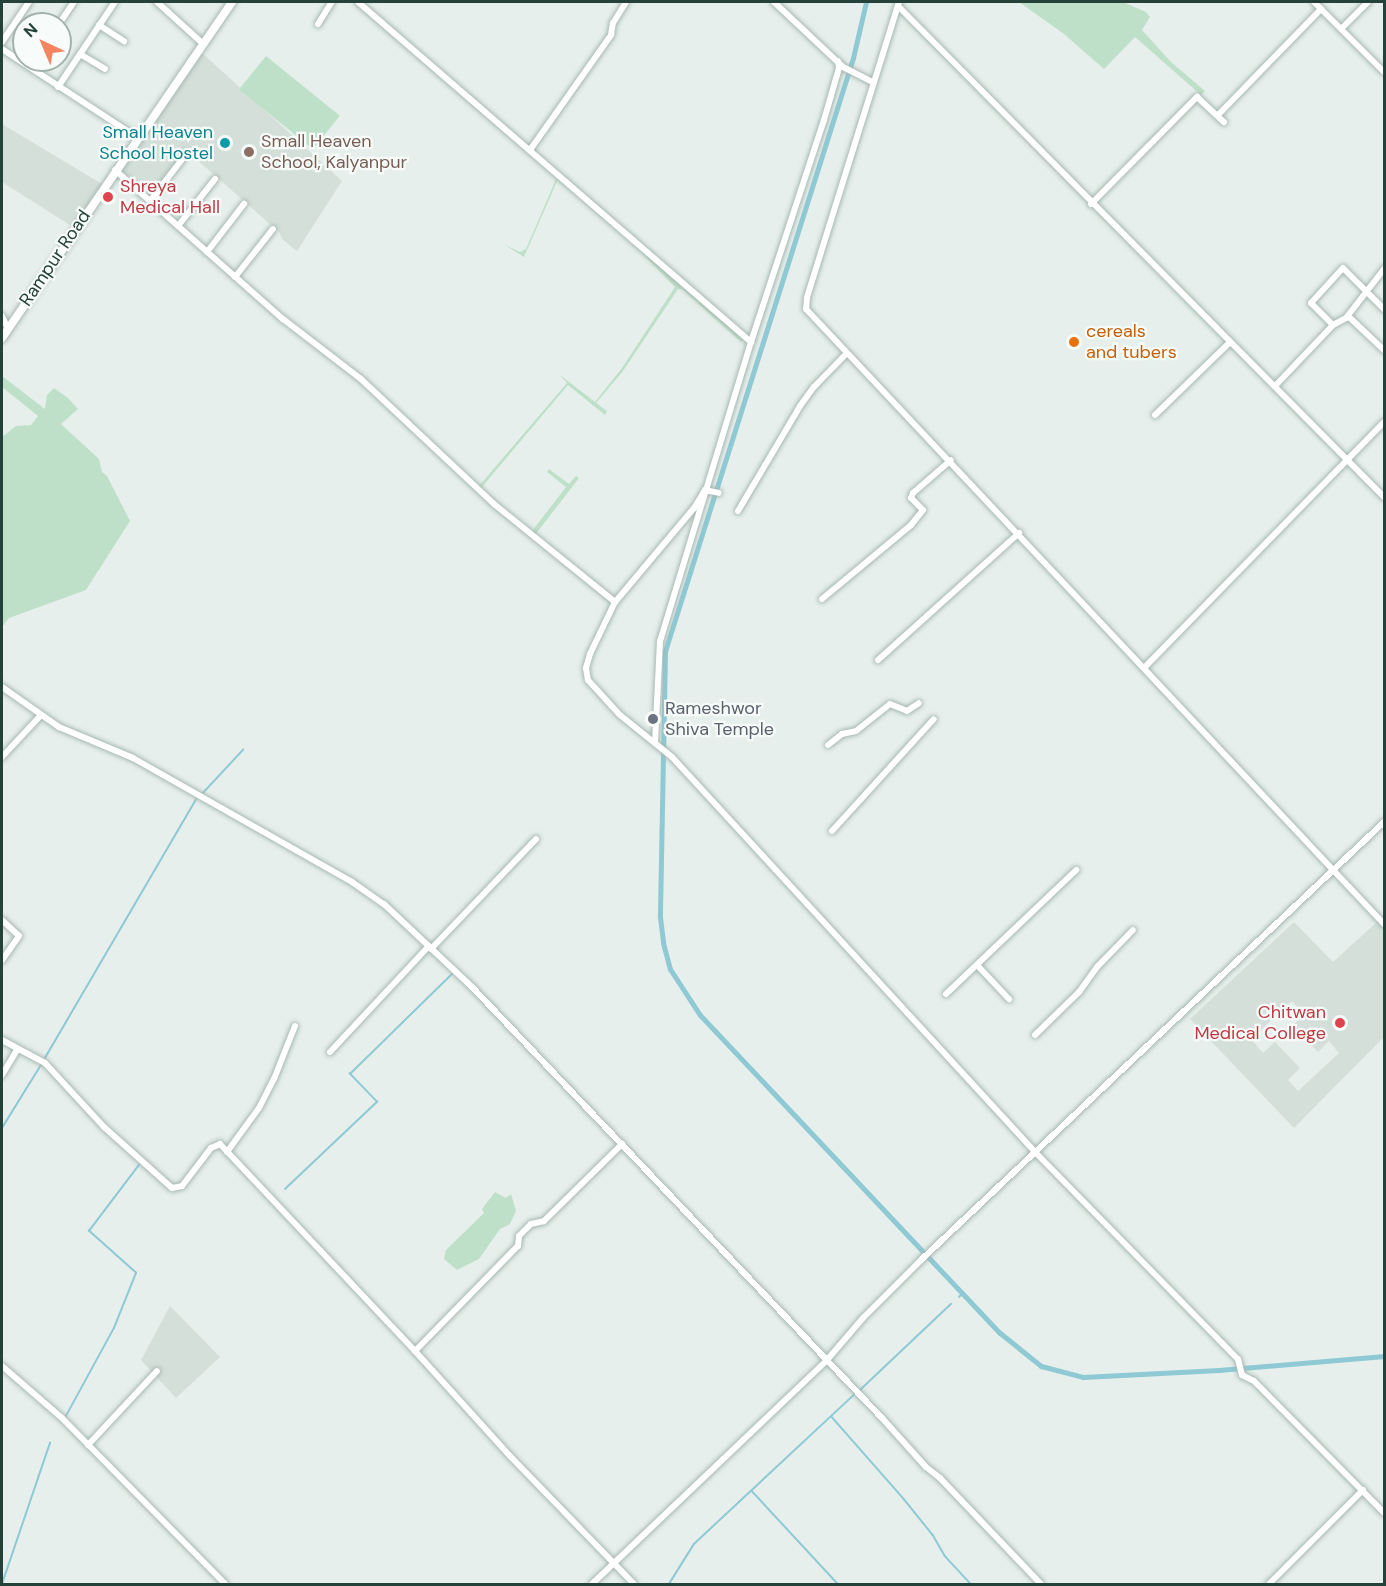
<!DOCTYPE html>
<style>
body{margin:0}
#map{position:relative;width:1386px;height:1586px;overflow:hidden;background:#e6efeb;font-family:"DM Sans",sans-serif}
div>[style]{position:absolute}
.built>*{inset:0;background:#d4dfda}
.green>*{inset:0;background:#bfe0c8;transform-origin:0 0}
.stream>*{height:1.5px;margin:-0.75px;padding:0 0.75px;transform-origin:0.75px;border-radius:0.75px;background:#8ec9d4}
.canal>*{height:5px;margin:-2.5px;padding:0 2.5px;transform-origin:2.5px;border-radius:2.5px;background:#8ec9d4}
.roads{filter:drop-shadow(0 0 2px #a8b8b2) drop-shadow(0 0 2px #a8b8b2)}
.minor>*{height:6px;margin:-3px;padding:0 3px;transform-origin:3px;border-radius:3px;background:#fff}
.secondary>*{height:8px;margin:-4px;padding:0 4px;transform-origin:4px;border-radius:4px;background:#fff}
.dots>*{width:16px;height:16px;translate:-50% -50%;box-sizing:border-box;border:3px solid #f7fbf9;border-radius:50%}
span{translate:-50% -50%;white-space:nowrap;text-align:center;line-height:1.15;-webkit-text-stroke:4.5px #f7fbf9;paint-order:stroke}
.culture-label{font-size:18px;color:#0d838f}
.right{translate:-100% -50%;text-align:right}
.education-label{font-size:18px;color:#785e54}
.left{translate:0 -50%;text-align:left}
.health-label{font-size:18px;color:#be3a42}
.street-label{font-size:18px;color:#24423a}
.food-label{font-size:18px;color:#c56008}
.worship-label{font-size:18px;color:#5b616d}
.frame{position:absolute;inset:0;border:3px solid #24423a;pointer-events:none}
.north{position:absolute;left:12px;top:12px;width:60px;height:60px;box-sizing:border-box;background:#f7fbf9;border:2px solid #a3b1ad;border-radius:50%;rotate:316deg;font-size:16px;font-weight:700;line-height:24px;text-align:center;color:#24423a}
.north::after{content:'';display:block;margin:auto;width:21px;height:27px;background:#f4845f;clip-path:polygon(50% 0,100% 100%,50% 72%,0 100%)}
</style>
<div id="map">
<div class="built">
<i style="clip-path:polygon(201px 52px,342px 181px,297px 251px,282px 239px,280px 233px,187px 151px,151px 196px,121px 169px)"></i>
<i style="clip-path:polygon(2px 124px,102px 184px,73px 227px,2px 182px)"></i>
<i style="clip-path:polygon(evenodd,1378px 921px,1384px 928px,1384px 1037px,1294px 1128px,1190px 1019px,1294px 922px,1333px 962px,1378px 921px,1292px 1001px,1304px 1014px,1293px 1025px,1318px 1052px,1329px 1041px,1339px 1053px,1298px 1091px,1288px 1080px,1300px 1068px,1275px 1042px,1263px 1053px,1251px 1039px,1292px 1001px)"></i>
<i style="clip-path:polygon(170px 1306px,220px 1357px,176px 1398px,141px 1360px)"></i>
</div>
<div class="green">
<i style="clip-path:polygon(1019px 2px,1123px 2px,1146px 12px,1150px 17px,1142px 30px,1171px 62px,1205px 91px,1201px 95px,1135px 37px,1104px 69px,1064px 34px)"></i>
<i style="left:266px;top:56px;width:95px;height:43px;rotate:39deg"></i>
<i style="clip-path:polygon(557px 177px,744px 340px,741px 342px,682px 289px,678px 289px,623px 371px,596px 403px,607px 411px,605px 415px,568px 385px,481px 488px,479px 486px,567px 383px,560px 375px,595px 402px,622px 368px,675px 287px,636px 247px,558px 179px,524px 257px,505px 245px,520px 252px,526px 249px)"></i>
<i style="clip-path:polygon(2px 376px,45px 409px,47px 395px,54px 388px,68px 398px,78px 409px,61px 424px,99px 459px,102px 472px,107px 476px,130px 521px,86px 590px,9px 618px,2px 627px,2px 437px,16px 426px,31px 425px,38px 416px,2px 387px)"></i>
<i style="clip-path:polygon(549px 469px,569px 484px,576px 476px,579px 478px,535px 535px,532px 531px,566px 487px,547px 472px)"></i>
<i style="clip-path:polygon(495px 1192px,506px 1198px,511px 1194px,516px 1211px,510px 1224px,500px 1229px,479px 1259px,457px 1270px,444px 1259px,446px 1250px,484px 1213px,482px 1209px)"></i>
</div>
<div class="stream">
<i style="left:203px;top:793px;width:59px;rotate:-47.1deg"></i>
<i style="left:45px;top:1058px;width:299px;rotate:-59.7deg"></i>
<i style="left:2px;top:1128px;width:74px;rotate:-58.2deg"></i>
<i style="left:285px;top:1189px;width:127px;rotate:-43.4deg"></i>
<i style="left:377px;top:1102px;width:39px;rotate:-134deg"></i>
<i style="left:350px;top:1074px;width:143px;rotate:-44.4deg"></i>
<i style="left:959px;top:1297px;width:4px;rotate:-45deg"></i>
<i style="left:860px;top:1390px;width:125px;rotate:-43.4deg"></i>
<i style="left:66px;top:1416px;width:100px;rotate:-61.4deg"></i>
<i style="left:114px;top:1328px;width:59px;rotate:-68.2deg"></i>
<i style="left:136px;top:1273px;width:63px;rotate:-138.2deg"></i>
<i style="left:89px;top:1231px;width:83px;rotate:-52.9deg"></i>
<i style="left:832px;top:1417px;width:109px;rotate:48.7deg"></i>
<i style="left:904px;top:1499px;width:46px;rotate:51.1deg"></i>
<i style="left:933px;top:1535px;width:24px;rotate:60deg"></i>
<i style="left:945px;top:1556px;width:38px;rotate:47deg"></i>
<i style="left:752px;top:1491px;width:127px;rotate:47.2deg"></i>
<i style="left:2px;top:1584px;width:149px;rotate:-71.2deg"></i>
<i style="left:669px;top:1584px;width:47px;rotate:-58deg"></i>
<i style="left:694px;top:1544px;width:221px;rotate:-43deg"></i>
</div>
<div class="canal">
<i style="left:866px;top:2px;width:57px;rotate:103.1deg"></i>
<i style="left:853px;top:58px;width:622px;rotate:107.59deg"></i>
<i style="left:665px;top:651px;width:266px;rotate:91.1deg"></i>
<i style="left:660px;top:917px;width:26px;rotate:83deg"></i>
<i style="left:663px;top:943px;width:27px;rotate:75deg"></i>
<i style="left:670px;top:969px;width:55px;rotate:56.9deg"></i>
<i style="left:700px;top:1015px;width:437px;rotate:46.7deg"></i>
<i style="left:1000px;top:1333px;width:53px;rotate:38.8deg"></i>
<i style="left:1041px;top:1366px;width:43px;rotate:14.7deg"></i>
<i style="left:1083px;top:1377px;width:136px;rotate:-2.9deg"></i>
<i style="left:1219px;top:1370px;width:166px;rotate:-4.8deg"></i>
</div>
<div class="roads">
<div class="minor">
<i style="left:157px;top:2px;width:61px;rotate:42.3deg"></i>
<i style="left:358px;top:2px;width:520px;rotate:40.86deg"></i>
<i style="left:751px;top:342px;width:313px;rotate:106.9deg"></i>
<i style="left:660px;top:641px;width:102px;rotate:92.8deg"></i>
<i style="left:774px;top:2px;width:95px;rotate:43.3deg"></i>
<i style="left:843px;top:67px;width:34px;rotate:27deg"></i>
<i style="left:899px;top:2px;width:310px;rotate:107.3deg"></i>
<i style="left:807px;top:298px;width:11px;rotate:95deg"></i>
<i style="left:806px;top:309px;width:844px;rotate:46.78deg"></i>
<i style="left:1314px;top:2px;width:99px;rotate:45deg"></i>
<i style="left:898px;top:6px;width:691px;rotate:45.29deg"></i>
<i style="left:59px;top:24px;width:27px;rotate:-56deg"></i>
<i style="left:318px;top:24px;width:26px;rotate:-58deg"></i>
<i style="left:99px;top:25px;width:30px;rotate:33deg"></i>
<i style="left:1342px;top:28px;width:37px;rotate:-45deg"></i>
<i style="left:2px;top:42px;width:48px;rotate:-56deg"></i>
<i style="left:2px;top:49px;width:163px;rotate:33.2deg"></i>
<i style="left:80px;top:54px;width:29px;rotate:31deg"></i>
<i style="left:58px;top:87px;width:102px;rotate:-56.2deg"></i>
<i style="left:1218px;top:115px;width:148px;rotate:-45.8deg"></i>
<i style="left:530px;top:150px;width:141px;rotate:-54.8deg"></i>
<i style="left:611px;top:35px;width:12px;rotate:-81deg"></i>
<i style="left:613px;top:23px;width:25px;rotate:-58deg"></i>
<i style="left:115px;top:170px;width:225px;rotate:41.6deg"></i>
<i style="left:283px;top:319px;width:98px;rotate:37.6deg"></i>
<i style="left:361px;top:379px;width:183px;rotate:43.2deg"></i>
<i style="left:494px;top:504px;width:156px;rotate:39deg"></i>
<i style="left:150px;top:201px;width:61px;rotate:-52.4deg"></i>
<i style="left:1091px;top:204px;width:151px;rotate:-45.3deg"></i>
<i style="left:1197px;top:97px;width:37px;rotate:43deg"></i>
<i style="left:178px;top:226px;width:60px;rotate:-51.8deg"></i>
<i style="left:207px;top:252px;width:61px;rotate:-52.4deg"></i>
<i style="left:235px;top:277px;width:61px;rotate:-51.6deg"></i>
<i style="left:2px;top:316px;width:14px;rotate:65deg"></i>
<i style="left:1348px;top:316px;width:50px;rotate:43.4deg"></i>
<i style="left:1333px;top:325px;width:31px;rotate:-135deg"></i>
<i style="left:1311px;top:303px;width:47px;rotate:-47.6deg"></i>
<i style="left:1343px;top:268px;width:58px;rotate:45deg"></i>
<i style="left:751px;top:342px;width:234px;rotate:-71.8deg"></i>
<i style="left:824px;top:120px;width:54px;rotate:-73.9deg"></i>
<i style="left:839px;top:68px;width:7px;rotate:-98deg"></i>
<i style="left:1275px;top:386px;width:84px;rotate:-46.4deg"></i>
<i style="left:1333px;top:325px;width:15px;rotate:-28deg"></i>
<i style="left:1346px;top:318px;width:62px;rotate:-52.2deg"></i>
<i style="left:1155px;top:415px;width:105px;rotate:-44.2deg"></i>
<i style="left:705px;top:490px;width:21px;rotate:121deg"></i>
<i style="left:694px;top:508px;width:123px;rotate:130deg"></i>
<i style="left:615px;top:602px;width:58px;rotate:115.7deg"></i>
<i style="left:590px;top:654px;width:15px;rotate:106deg"></i>
<i style="left:586px;top:668px;width:12px;rotate:81deg"></i>
<i style="left:588px;top:680px;width:47px;rotate:47.6deg"></i>
<i style="left:620px;top:715px;width:67px;rotate:38.9deg"></i>
<i style="left:672px;top:757px;width:538px;rotate:47.41deg"></i>
<i style="left:1036px;top:1153px;width:289px;rotate:45.6deg"></i>
<i style="left:1238px;top:1359px;width:16px;rotate:76deg"></i>
<i style="left:1242px;top:1375px;width:13px;rotate:27deg"></i>
<i style="left:1254px;top:1381px;width:185px;rotate:45.4deg"></i>
<i style="left:705px;top:490px;width:14px;rotate:12deg"></i>
<i style="left:738px;top:511px;width:122px;rotate:-59.4deg"></i>
<i style="left:800px;top:406px;width:24px;rotate:-54deg"></i>
<i style="left:814px;top:387px;width:47px;rotate:-45.9deg"></i>
<i style="left:822px;top:599px;width:116px;rotate:-39.7deg"></i>
<i style="left:911px;top:525px;width:19px;rotate:-51deg"></i>
<i style="left:923px;top:510px;width:17px;rotate:-135deg"></i>
<i style="left:911px;top:498px;width:5px;rotate:-68deg"></i>
<i style="left:913px;top:493px;width:50px;rotate:-41deg"></i>
<i style="left:878px;top:660px;width:190px;rotate:-42deg"></i>
<i style="left:1145px;top:667px;width:342px;rotate:-45.7deg"></i>
<i style="left:2px;top:687px;width:70px;rotate:35.1deg"></i>
<i style="left:59px;top:727px;width:80px;rotate:22.7deg"></i>
<i style="left:133px;top:758px;width:252px;rotate:29.5deg"></i>
<i style="left:352px;top:882px;width:39px;rotate:35deg"></i>
<i style="left:384px;top:904px;width:121px;rotate:43.3deg"></i>
<i style="left:472px;top:987px;width:595px;rotate:46.43deg"></i>
<i style="left:882px;top:1418px;width:66px;rotate:48.1deg"></i>
<i style="left:926px;top:1467px;width:18px;rotate:38deg"></i>
<i style="left:940px;top:1478px;width:146px;rotate:46.4deg"></i>
<i style="left:828px;top:745px;width:18px;rotate:-38deg"></i>
<i style="left:842px;top:734px;width:14px;rotate:-12deg"></i>
<i style="left:856px;top:731px;width:43px;rotate:-38.5deg"></i>
<i style="left:890px;top:704px;width:18px;rotate:22deg"></i>
<i style="left:907px;top:711px;width:14px;rotate:-34deg"></i>
<i style="left:2px;top:757px;width:57px;rotate:-47.1deg"></i>
<i style="left:832px;top:831px;width:151px;rotate:-47.7deg"></i>
<i style="left:2px;top:920px;width:23px;rotate:43deg"></i>
<i style="left:19px;top:936px;width:29px;rotate:125deg"></i>
<i style="left:431px;top:949px;width:152px;rotate:-46.3deg"></i>
<i style="left:977px;top:965px;width:47px;rotate:46.7deg"></i>
<i style="left:946px;top:994px;width:180px;rotate:-43.6deg"></i>
<i style="left:1035px;top:1035px;width:62px;rotate:-44.3deg"></i>
<i style="left:1079px;top:992px;width:32px;rotate:-54deg"></i>
<i style="left:1098px;top:966px;width:50px;rotate:-45.8deg"></i>
<i style="left:2px;top:1040px;width:49px;rotate:28.1deg"></i>
<i style="left:45px;top:1063px;width:87px;rotate:47.3deg"></i>
<i style="left:104px;top:1127px;width:91px;rotate:41.9deg"></i>
<i style="left:172px;top:1188px;width:10px;rotate:-11deg"></i>
<i style="left:182px;top:1186px;width:48px;rotate:-52.7deg"></i>
<i style="left:211px;top:1148px;width:10px;rotate:-24deg"></i>
<i style="left:220px;top:1144px;width:284px;rotate:46.7deg"></i>
<i style="left:415px;top:1351px;width:142px;rotate:47.9deg"></i>
<i style="left:510px;top:1456px;width:178px;rotate:45.9deg"></i>
<i style="left:330px;top:1052px;width:145px;rotate:-47deg"></i>
<i style="left:2px;top:1075px;width:29px;rotate:-59deg"></i>
<i style="left:227px;top:1152px;width:54px;rotate:-54deg"></i>
<i style="left:259px;top:1108px;width:33px;rotate:-63deg"></i>
<i style="left:274px;top:1079px;width:57px;rotate:-68.4deg"></i>
<i style="left:415px;top:1351px;width:147px;rotate:-45.6deg"></i>
<i style="left:518px;top:1246px;width:10px;rotate:-84deg"></i>
<i style="left:519px;top:1236px;width:17px;rotate:-45deg"></i>
<i style="left:531px;top:1224px;width:13px;rotate:-13deg"></i>
<i style="left:544px;top:1221px;width:110px;rotate:-44.6deg"></i>
<i style="left:2px;top:1366px;width:79px;rotate:40.9deg"></i>
<i style="left:62px;top:1418px;width:233px;rotate:45.5deg"></i>
<i style="left:88px;top:1445px;width:101px;rotate:-47deg"></i>
<i style="left:592px;top:1584px;width:325px;rotate:-43.6deg"></i>
<i style="left:827px;top:1360px;width:55px;rotate:-49.4deg"></i>
<i style="left:863px;top:1318px;width:82px;rotate:-45deg"></i>
<i style="left:921px;top:1260px;width:637px;rotate:-43.41deg"></i>
<i style="left:1269px;top:1584px;width:133px;rotate:-45deg"></i>
</div>
<div class="secondary">
<i style="left:2px;top:338px;width:407px;rotate:-55.6deg"></i>
</div>
</div>
<div class="dots">
<i style="left:225px;top:143px;background:#0f9aa8"></i>
<i style="left:249px;top:152px;background:#8d6e63"></i>
<i style="left:108px;top:197px;background:#e0444e"></i>
<i style="left:1074px;top:342px;background:#e8710a"></i>
<i style="left:653px;top:719px;background:#6b7280"></i>
<i style="left:1340px;top:1023px;background:#e0444e"></i>
</div>
<div class="culture-label">
<span class="right" style="left:213px;top:143px">Small Heaven<br>School Hostel</span>
</div>
<div class="education-label">
<span class="left" style="left:261px;top:152px">Small Heaven<br>School, Kalyanpur</span>
</div>
<div class="health-label">
<span class="left" style="left:120px;top:197px">Shreya<br>Medical Hall</span>
<span class="right" style="left:1326px;top:1023px">Chitwan<br>Medical College</span>
</div>
<div class="street-label">
<span style="left:55px;top:258px;rotate:-56deg">Rampur Road</span>
</div>
<div class="food-label">
<span class="left" style="left:1086px;top:342px">cereals<br>and tubers</span>
</div>
<div class="worship-label">
<span class="left" style="left:665px;top:719px">Rameshwor<br>Shiva Temple</span>
</div>
<div class="frame"></div>
<div class="north">N</div>
</div>
